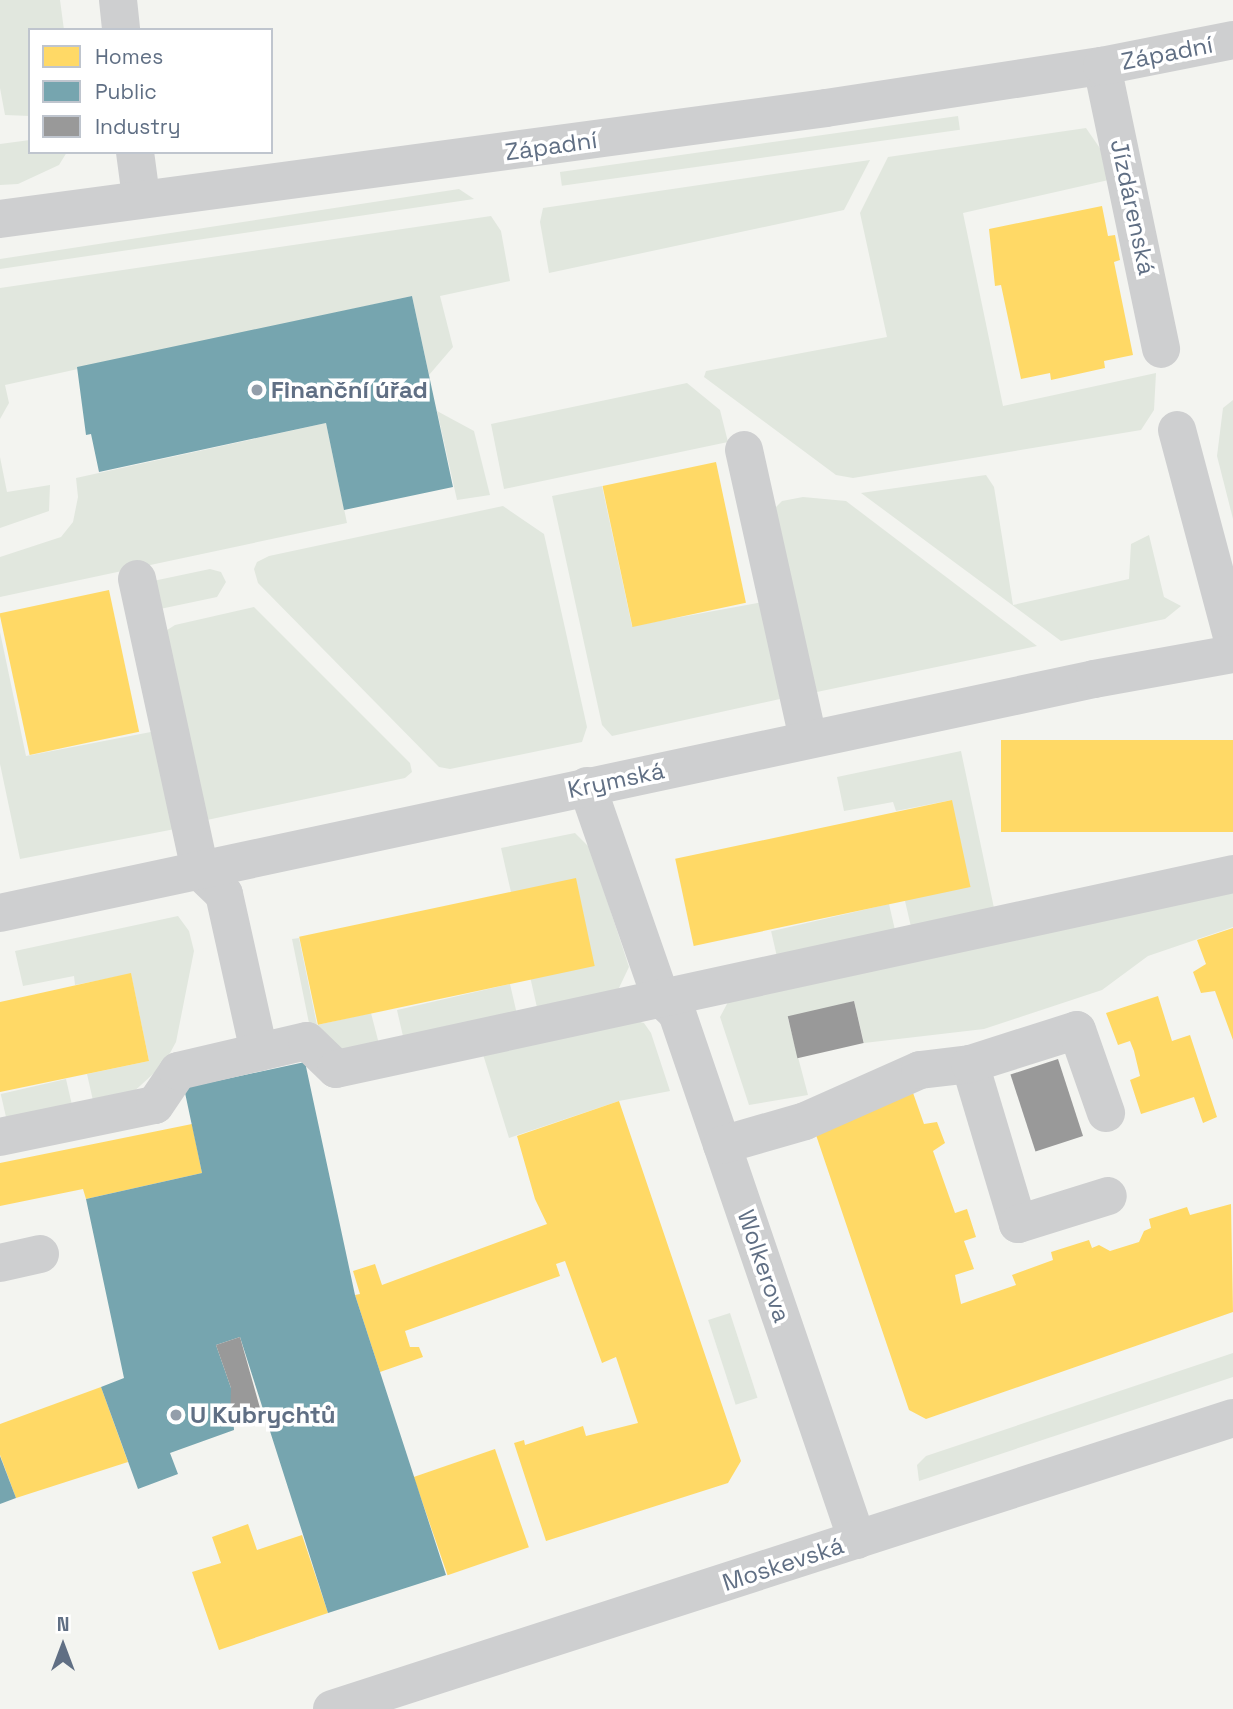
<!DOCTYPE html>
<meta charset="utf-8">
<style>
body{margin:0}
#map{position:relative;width:1233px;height:1709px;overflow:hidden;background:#f3f4f0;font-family:"Space Grotesk",sans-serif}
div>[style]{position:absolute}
.green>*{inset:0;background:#e1e7de;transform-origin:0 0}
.homes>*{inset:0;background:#ffd966;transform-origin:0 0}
.public>*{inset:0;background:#76a5af}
.industry>*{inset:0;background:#999;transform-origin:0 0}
.minor>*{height:38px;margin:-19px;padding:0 19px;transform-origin:19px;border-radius:19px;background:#cecfd0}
.dots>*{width:19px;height:19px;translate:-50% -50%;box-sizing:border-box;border:4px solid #fff;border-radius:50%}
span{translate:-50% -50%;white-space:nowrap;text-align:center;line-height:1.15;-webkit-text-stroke:7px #fff;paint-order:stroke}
.street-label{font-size:24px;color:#606f84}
.poi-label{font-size:24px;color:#606f84;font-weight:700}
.left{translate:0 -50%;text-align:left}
.legend{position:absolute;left:28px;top:28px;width:245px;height:126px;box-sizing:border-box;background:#fff;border:2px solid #bfc5ce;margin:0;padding:9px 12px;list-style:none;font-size:21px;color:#606f84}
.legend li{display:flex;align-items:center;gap:14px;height:35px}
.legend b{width:35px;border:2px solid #bfc5ce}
.north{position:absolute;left:28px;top:1611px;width:70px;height:70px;-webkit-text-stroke:5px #fff;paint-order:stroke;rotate:0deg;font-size:19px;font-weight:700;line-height:28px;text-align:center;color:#606f84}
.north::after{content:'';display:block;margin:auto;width:24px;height:32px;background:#606f84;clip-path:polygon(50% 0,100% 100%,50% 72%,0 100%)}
</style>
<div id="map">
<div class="green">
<i style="clip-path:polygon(0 0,60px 0,64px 30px,30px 30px,30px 116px,5px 115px,0 88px)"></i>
<i style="left:958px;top:116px;width:14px;height:402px;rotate:82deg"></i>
<i style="clip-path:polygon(1086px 128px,1108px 160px,1113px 179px,963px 213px,1003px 406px,1156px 373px,1154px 410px,1141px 430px,853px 478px,836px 475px,704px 377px,706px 371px,887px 337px,860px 213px,888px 157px)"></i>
<i style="clip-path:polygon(30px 140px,30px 152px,67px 152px,59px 165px,18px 184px,0 185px,0 144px)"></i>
<i style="clip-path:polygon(870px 160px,844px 210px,549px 273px,540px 222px,543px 208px)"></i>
<i style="clip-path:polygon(459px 189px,474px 199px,0 269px,0 259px)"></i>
<i style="clip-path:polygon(491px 216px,501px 231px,510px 281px,440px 296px,453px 347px,429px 375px,412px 296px,5px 385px,9px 403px,0 419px,0 288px)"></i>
<i style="clip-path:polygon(687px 383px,720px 410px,728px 442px,504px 489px,491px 424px)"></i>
<i style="clip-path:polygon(1233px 400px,1233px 519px,1217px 456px,1223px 408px)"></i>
<i style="clip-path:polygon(437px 411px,474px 431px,490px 495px,457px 500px)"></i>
<i style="clip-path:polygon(326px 423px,347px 523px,0 597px,0 557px,61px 537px,73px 522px,78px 497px,76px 478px)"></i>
<i style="clip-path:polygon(0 457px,7px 492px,50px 485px,49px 511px,0 528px)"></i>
<i style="clip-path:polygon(986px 475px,994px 487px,1013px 605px,1129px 579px,1131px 544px,1149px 535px,1164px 597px,1181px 606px,1165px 619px,1061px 641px,861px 493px)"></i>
<i style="clip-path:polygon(602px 486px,632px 626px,763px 602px,780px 699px,612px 736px,602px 725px,552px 496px)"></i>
<i style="clip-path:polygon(803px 497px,846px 501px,1037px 646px,812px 693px,773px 510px,782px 501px)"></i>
<i style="clip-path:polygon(503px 506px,544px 534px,587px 727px,582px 742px,450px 769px,439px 767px,258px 583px,254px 569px,257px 562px,269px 556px)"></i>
<i style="clip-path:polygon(210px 569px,221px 572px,226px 582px,217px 597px,160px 609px,153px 581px)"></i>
<i style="clip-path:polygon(254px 607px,410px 763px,412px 772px,405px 778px,207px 820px,164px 632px,175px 625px)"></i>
<i style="clip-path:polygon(0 632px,26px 756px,156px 731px,175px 829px,20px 859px,0 764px)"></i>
<i style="clip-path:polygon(961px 751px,994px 908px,912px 931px,905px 901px,952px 800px,896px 811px,893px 802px,844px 811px,837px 777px)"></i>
<i style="clip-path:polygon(575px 833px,590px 848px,629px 967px,618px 990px,538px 1012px,501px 848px)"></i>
<i style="clip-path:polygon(1233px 887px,1233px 927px,1148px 956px,1102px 990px,984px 1029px,864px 1043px,854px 1001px,788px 1019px,808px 1095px,749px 1105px,720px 1017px,728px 1002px)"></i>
<i style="left:889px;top:904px;width:32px;height:121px;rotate:77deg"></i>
<i style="clip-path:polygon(178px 916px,189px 931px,194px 951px,176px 1042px,164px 1064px,129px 1096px,94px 1105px,87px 1074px,149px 1061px,131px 974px,75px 985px,74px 976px,23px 986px,15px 951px)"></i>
<i style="clip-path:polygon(299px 938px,317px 1025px,371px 1013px,379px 1044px,345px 1051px,310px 1028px,292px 939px)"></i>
<i style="left:510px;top:984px;width:32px;height:116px;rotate:77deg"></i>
<i style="clip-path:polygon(625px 1018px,644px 1023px,651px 1033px,670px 1091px,619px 1101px,509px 1138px,481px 1048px)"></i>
<i style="left:66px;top:1079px;width:32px;height:67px;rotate:77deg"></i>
<i style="left:730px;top:1313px;width:89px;height:23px;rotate:72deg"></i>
<i style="clip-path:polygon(1233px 1353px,1233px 1377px,919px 1481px,917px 1465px,926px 1456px)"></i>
</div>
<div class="homes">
<i style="clip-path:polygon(1102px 206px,1108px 236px,1115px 235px,1120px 260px,1114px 262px,1133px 355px,1104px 361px,1105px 368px,1051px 380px,1050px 373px,1021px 379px,1001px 285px,995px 286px,989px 229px)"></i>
<i style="left:716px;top:462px;width:144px;height:116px;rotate:78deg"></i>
<i style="left:109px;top:590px;width:145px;height:112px;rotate:78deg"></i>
<i style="left:1233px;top:740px;width:92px;height:232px;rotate:90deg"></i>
<i style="left:952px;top:800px;width:89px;height:283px;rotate:78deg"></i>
<i style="left:576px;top:878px;width:90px;height:283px;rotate:78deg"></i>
<i style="clip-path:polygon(1233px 928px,1233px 1040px,1215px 991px,1201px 993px,1193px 972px,1206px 964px,1197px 940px)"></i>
<i style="clip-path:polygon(131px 973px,149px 1061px,0 1092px,0 1002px)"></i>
<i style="clip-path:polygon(1158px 996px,1172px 1041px,1190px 1035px,1217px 1117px,1203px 1123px,1194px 1097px,1141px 1114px,1130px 1080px,1140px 1076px,1134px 1051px,1130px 1041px,1118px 1045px,1106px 1013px)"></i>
<i style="clip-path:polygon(912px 1090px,924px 1124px,937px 1122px,945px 1143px,933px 1151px,955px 1213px,967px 1209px,976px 1237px,964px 1241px,974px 1269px,955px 1275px,961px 1304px,1016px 1285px,1012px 1275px,1053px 1260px,1051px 1252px,1089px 1240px,1092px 1248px,1099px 1245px,1110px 1251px,1139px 1242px,1144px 1231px,1151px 1228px,1149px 1219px,1187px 1207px,1190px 1215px,1231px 1204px,1233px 1312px,926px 1419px,909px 1410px,816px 1135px)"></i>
<i style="clip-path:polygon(619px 1101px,741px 1461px,728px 1483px,546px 1541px,514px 1443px,524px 1440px,525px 1445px,583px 1426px,586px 1436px,638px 1423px,616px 1357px,602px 1363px,565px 1261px,556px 1264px,560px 1276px,405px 1331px,410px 1347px,419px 1347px,423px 1357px,380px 1372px,355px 1295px,360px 1294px,353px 1271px,375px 1264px,382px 1285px,547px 1224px,535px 1199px,517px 1136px)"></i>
<i style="clip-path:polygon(192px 1124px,202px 1173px,86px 1199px,83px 1189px,0 1206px,0 1163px)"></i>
<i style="clip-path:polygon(101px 1387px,128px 1462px,16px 1498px,0 1455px,0 1424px)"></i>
<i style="left:495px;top:1449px;width:104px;height:86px;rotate:71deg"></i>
<i style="clip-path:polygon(248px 1524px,257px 1550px,302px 1535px,328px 1613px,219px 1650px,192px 1572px,221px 1563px,212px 1537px)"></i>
</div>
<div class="public">
<i style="clip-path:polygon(412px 296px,453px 487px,344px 510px,326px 423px,99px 472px,91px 434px,86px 435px,77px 367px)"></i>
<i style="clip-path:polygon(305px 1062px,355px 1295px,446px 1575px,328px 1613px,240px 1337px,216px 1345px,231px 1388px,234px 1430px,170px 1453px,178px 1474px,138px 1489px,101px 1387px,124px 1378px,86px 1199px,202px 1173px,184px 1088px)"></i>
<i style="clip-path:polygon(0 1456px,16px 1498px,0 1504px)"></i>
</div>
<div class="industry">
<i style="left:854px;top:1001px;width:43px;height:68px;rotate:77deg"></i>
<i style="left:1058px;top:1059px;width:81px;height:50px;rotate:72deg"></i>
<i style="clip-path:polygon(240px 1337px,260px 1408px,230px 1420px,231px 1388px,216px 1345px)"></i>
</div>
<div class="minor">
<i style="left:118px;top:0;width:30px;rotate:84deg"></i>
<i style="left:1102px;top:66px;width:289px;rotate:78.2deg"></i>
<i style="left:135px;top:152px;width:45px;rotate:82.4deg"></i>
<i style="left:0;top:219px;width:833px;rotate:-7.65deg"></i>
<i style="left:826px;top:108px;width:279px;rotate:-8.7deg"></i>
<i style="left:1102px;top:66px;width:134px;rotate:-11.2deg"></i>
<i style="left:1177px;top:430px;width:217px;rotate:75.1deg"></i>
<i style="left:744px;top:450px;width:296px;rotate:77.5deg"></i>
<i style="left:137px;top:579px;width:299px;rotate:77.8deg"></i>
<i style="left:200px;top:871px;width:33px;rotate:44deg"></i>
<i style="left:224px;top:894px;width:162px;rotate:77.5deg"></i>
<i style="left:587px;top:786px;width:225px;rotate:70.8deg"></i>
<i style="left:661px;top:998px;width:22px;rotate:43deg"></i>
<i style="left:677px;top:1013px;width:557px;rotate:71.14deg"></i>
<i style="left:0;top:913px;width:1119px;rotate:-12.07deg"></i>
<i style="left:1094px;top:679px;width:141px;rotate:-10.2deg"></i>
<i style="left:970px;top:1064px;width:167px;rotate:73.3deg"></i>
<i style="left:1018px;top:1224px;width:94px;rotate:-17.3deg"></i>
<i style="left:0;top:1137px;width:158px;rotate:-11.7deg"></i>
<i style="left:155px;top:1105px;width:41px;rotate:-55.9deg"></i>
<i style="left:178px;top:1071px;width:132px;rotate:-13.1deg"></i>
<i style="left:307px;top:1041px;width:40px;rotate:44deg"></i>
<i style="left:336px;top:1069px;width:918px;rotate:-12.26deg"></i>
<i style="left:722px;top:1145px;width:86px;rotate:-16.1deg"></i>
<i style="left:805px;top:1121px;width:126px;rotate:-23.9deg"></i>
<i style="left:920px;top:1070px;width:50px;rotate:-6.8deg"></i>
<i style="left:970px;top:1064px;width:112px;rotate:-17.6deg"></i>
<i style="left:1077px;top:1030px;width:88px;rotate:70.7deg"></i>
<i style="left:0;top:1263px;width:41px;rotate:-12.7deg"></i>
<i style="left:332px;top:1709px;width:947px;rotate:-17.9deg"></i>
</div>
<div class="dots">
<i style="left:257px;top:390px;background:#939eaa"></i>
<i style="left:176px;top:1415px;background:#939eaa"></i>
</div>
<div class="street-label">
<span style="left:1167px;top:53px;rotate:-11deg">Západní</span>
<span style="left:551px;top:146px;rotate:-8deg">Západní</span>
<span style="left:1133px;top:207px;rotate:78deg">Jízdárenská</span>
<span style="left:616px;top:780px;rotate:-12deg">Krymská</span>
<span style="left:764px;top:1266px;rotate:71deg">Wolkerova</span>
<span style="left:783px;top:1564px;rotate:-18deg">Moskevská</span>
</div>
<div class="poi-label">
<span class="left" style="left:271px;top:390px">Finanční úřad</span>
<span class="left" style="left:190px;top:1415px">U Kubrychtů</span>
</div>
<ul class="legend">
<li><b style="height:19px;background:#ffd966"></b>Homes</li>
<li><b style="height:19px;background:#76a5af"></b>Public</li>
<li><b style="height:19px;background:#999"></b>Industry</li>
</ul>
<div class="north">N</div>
</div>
